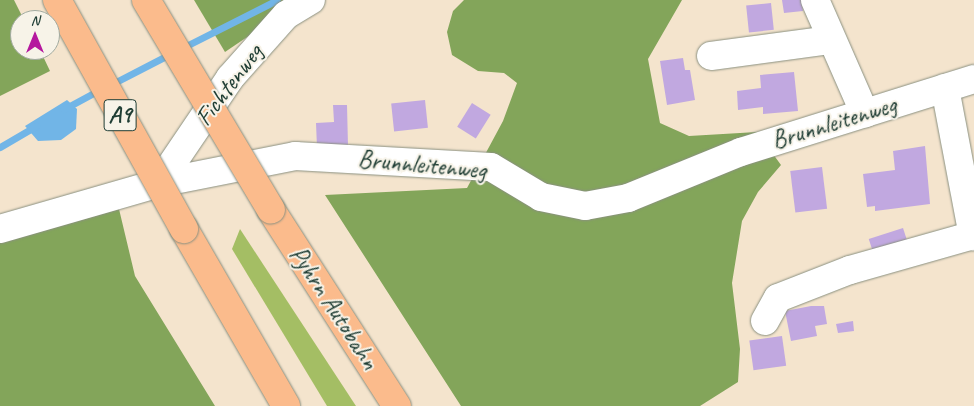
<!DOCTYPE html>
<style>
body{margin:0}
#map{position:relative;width:974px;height:406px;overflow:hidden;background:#f4e4cd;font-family:Caveat,sans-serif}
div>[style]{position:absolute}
.green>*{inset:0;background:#a4be64}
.forest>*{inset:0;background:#83a55a}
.water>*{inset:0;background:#71b5e7}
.stream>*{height:7px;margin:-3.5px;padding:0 3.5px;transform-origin:3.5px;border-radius:3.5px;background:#71b5e7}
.building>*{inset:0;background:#c1a8e0;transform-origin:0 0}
.roads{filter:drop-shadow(0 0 1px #8a9080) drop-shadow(0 0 1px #8a9080)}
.minor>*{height:28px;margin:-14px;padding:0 14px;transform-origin:14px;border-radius:14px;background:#fff}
.highway>*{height:28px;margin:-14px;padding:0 14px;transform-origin:14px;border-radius:14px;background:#fbbb8c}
.bridges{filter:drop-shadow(0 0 1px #8a9080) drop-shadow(0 0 1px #8a9080)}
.highway-bridge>*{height:28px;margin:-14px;padding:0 14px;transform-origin:14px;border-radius:14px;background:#fbbb8c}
span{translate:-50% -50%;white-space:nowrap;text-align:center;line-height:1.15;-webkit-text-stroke:4px #f7f3e8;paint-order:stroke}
.shield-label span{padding:1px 4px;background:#f7f3e8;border:1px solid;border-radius:4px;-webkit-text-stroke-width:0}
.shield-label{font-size:24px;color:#1f3d34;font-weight:700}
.street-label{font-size:25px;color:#1f3d34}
.north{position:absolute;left:10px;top:10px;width:50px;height:50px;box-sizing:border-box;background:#f7f3e8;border:1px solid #a1aaa0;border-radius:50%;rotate:0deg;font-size:14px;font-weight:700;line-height:20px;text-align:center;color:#1f3d34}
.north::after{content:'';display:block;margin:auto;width:18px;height:22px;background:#b5179e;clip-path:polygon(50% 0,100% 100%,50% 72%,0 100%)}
</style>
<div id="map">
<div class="green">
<i style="clip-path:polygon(240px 229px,356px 406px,327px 406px,232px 249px)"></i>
</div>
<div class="forest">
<i style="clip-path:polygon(0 0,14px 0,24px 20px,20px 20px,20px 50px,40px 50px,50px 71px,0 96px)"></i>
<i style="clip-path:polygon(194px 0,302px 0,225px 52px)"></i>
<i style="clip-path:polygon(464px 0,682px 0,648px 59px,660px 123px,689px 136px,757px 132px,781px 165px,758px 192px,742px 221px,732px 283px,740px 349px,738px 382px,700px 406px,461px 406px,325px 195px,467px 188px,503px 121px,517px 83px,504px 73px,478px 71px,452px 55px,447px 32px,453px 11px)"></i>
<i style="clip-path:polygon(119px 209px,135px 276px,215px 406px,0 406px,0 243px)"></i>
</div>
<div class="water">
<i style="clip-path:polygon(67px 100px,77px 109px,76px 129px,61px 140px,38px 141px,25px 126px)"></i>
</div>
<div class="stream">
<i style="left:182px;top:48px;width:106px;rotate:-26.8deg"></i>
<i style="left:110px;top:85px;width:70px;rotate:-27.3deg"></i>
<i style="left:64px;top:109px;width:42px;rotate:-28.4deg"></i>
<i style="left:0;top:147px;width:42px;rotate:-30.3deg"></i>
</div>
<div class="building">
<i style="clip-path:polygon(782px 0,802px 0,803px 11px,784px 13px)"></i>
<i style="left:771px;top:3px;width:27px;height:25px;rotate:84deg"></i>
<i style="clip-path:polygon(683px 58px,685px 70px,690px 70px,695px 100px,667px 105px,660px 61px)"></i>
<i style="clip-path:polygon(794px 72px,798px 111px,763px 114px,763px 107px,738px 110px,737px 91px,761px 88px,760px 75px)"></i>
<i style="left:425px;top:100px;width:28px;height:34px;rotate:84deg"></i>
<i style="left:472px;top:103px;width:22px;height:28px;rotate:32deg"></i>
<i style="clip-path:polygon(333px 105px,347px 105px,348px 146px,317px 148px,316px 123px,334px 122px)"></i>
<i style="clip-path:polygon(925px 146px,930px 204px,875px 211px,875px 206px,867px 207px,863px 174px,895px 170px,893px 151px)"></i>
<i style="left:822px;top:167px;width:42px;height:32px;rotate:83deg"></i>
<i style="left:903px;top:228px;width:20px;height:36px;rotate:72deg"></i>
<i style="clip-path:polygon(811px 306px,824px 306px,827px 324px,815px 326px,817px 336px,791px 341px,785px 311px)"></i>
<i style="clip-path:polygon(853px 321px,854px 331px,838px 333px,836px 324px)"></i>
<i style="left:782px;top:336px;width:30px;height:33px;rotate:82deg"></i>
</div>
<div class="roads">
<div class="minor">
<i style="left:815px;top:0;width:124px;rotate:66.3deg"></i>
<i style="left:711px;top:56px;width:121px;rotate:-7.6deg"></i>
<i style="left:945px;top:88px;width:151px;rotate:79.3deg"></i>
<i style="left:159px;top:183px;width:127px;rotate:-55.9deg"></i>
<i style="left:230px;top:78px;width:84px;rotate:-48.4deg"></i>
<i style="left:286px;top:15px;width:29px;rotate:-31deg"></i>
<i style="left:0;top:229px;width:166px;rotate:-16.1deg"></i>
<i style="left:159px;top:183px;width:139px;rotate:-11.2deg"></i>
<i style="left:295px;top:156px;width:196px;rotate:3.2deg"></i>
<i style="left:491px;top:167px;width:58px;rotate:31deg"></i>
<i style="left:541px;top:197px;width:45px;rotate:11.6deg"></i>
<i style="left:585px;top:206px;width:44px;rotate:-10.5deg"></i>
<i style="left:628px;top:198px;width:122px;rotate:-22.2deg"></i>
<i style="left:741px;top:152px;width:244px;rotate:-17.4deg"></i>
<i style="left:765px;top:321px;width:26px;rotate:-61deg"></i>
<i style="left:778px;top:298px;width:77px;rotate:-21.3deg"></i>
<i style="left:850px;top:270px;width:129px;rotate:-15.8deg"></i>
</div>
<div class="highway">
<i style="left:271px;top:210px;width:233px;rotate:57.3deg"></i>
<i style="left:184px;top:229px;width:204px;rotate:60deg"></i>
</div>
</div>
<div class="bridges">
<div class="highway-bridge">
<i style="left:57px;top:0;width:262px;rotate:61deg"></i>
<i style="left:146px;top:0;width:244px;rotate:59.2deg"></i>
</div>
</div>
<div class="shield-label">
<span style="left:120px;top:115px">A9</span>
</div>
<div class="street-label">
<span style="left:229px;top:85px;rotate:-53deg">Fichtenweg</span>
<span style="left:834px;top:123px;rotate:-17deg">Brunnleitenweg</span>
<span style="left:422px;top:165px;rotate:5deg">Brunnleitenweg</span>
<span style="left:334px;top:308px;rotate:57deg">Pyhrn Autobahn</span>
</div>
<div class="north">N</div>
</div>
